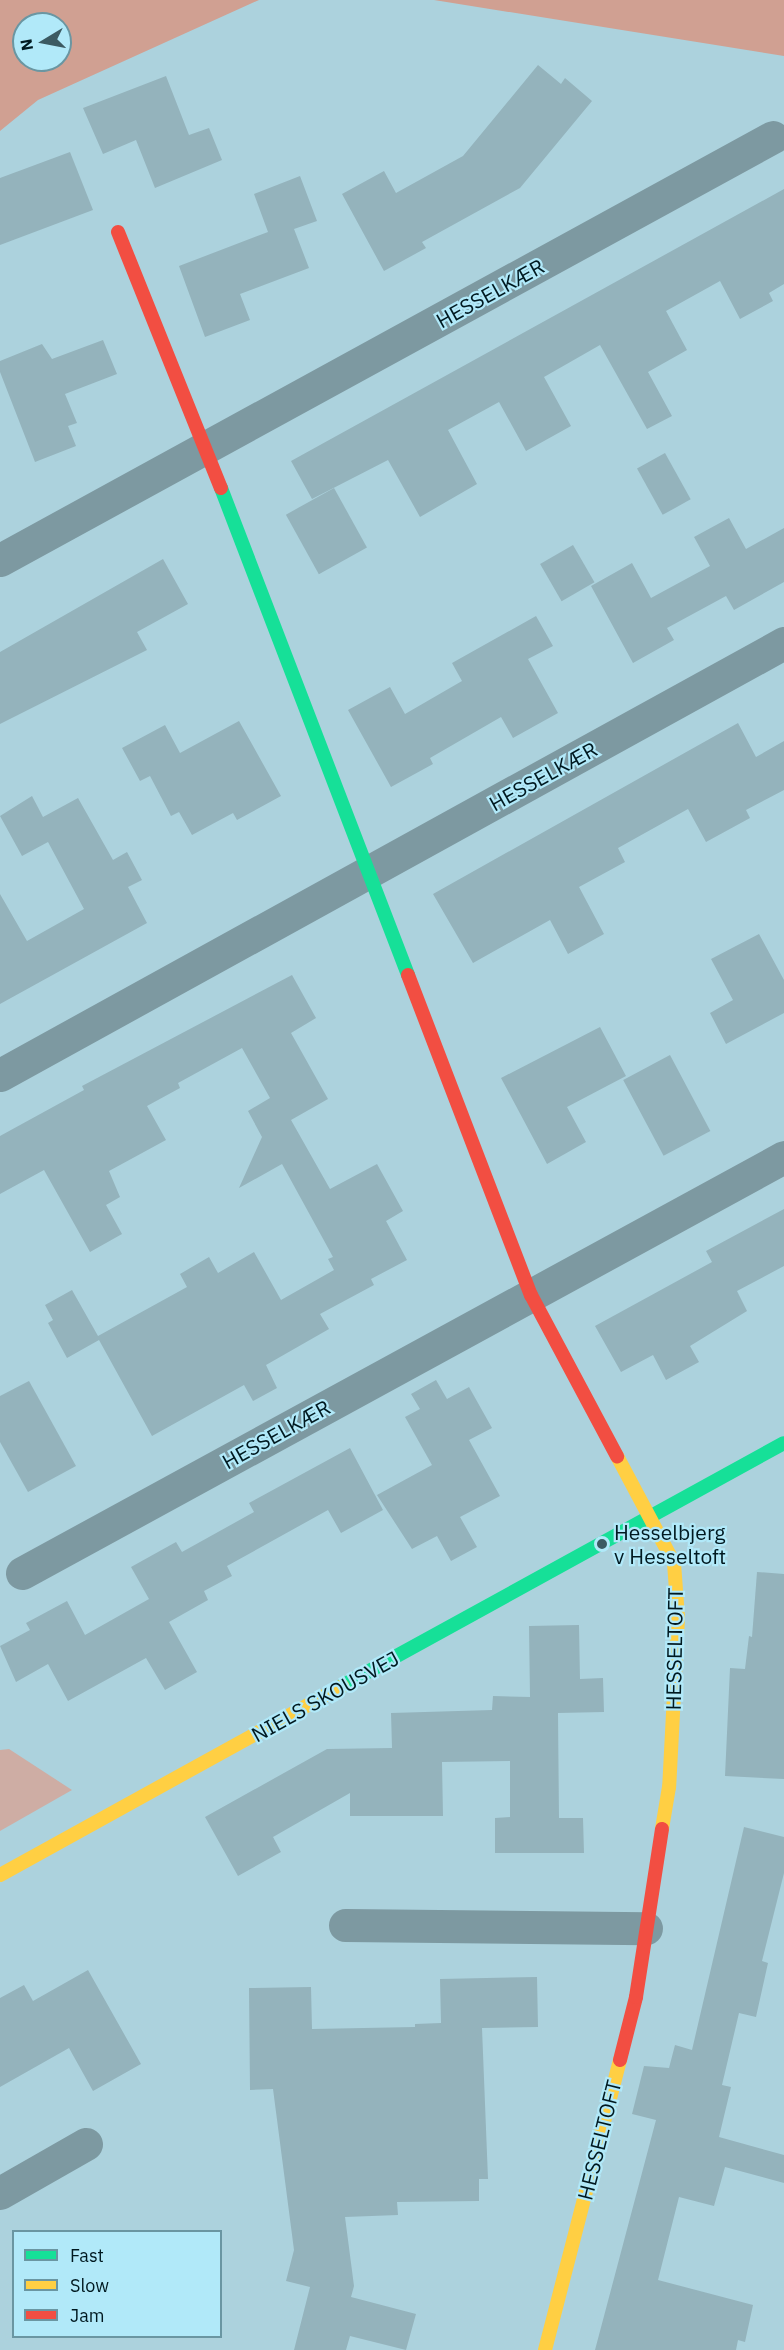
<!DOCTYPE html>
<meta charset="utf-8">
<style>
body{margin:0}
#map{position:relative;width:784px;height:2350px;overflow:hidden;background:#acd2dd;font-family:"IBM Plex Sans",sans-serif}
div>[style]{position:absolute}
.green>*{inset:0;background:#ceada4}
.forest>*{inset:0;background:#d0a092}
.building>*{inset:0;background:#94b3bc;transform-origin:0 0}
.street>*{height:33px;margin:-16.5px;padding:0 16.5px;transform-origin:16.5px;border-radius:16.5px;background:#7d99a1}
.fast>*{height:14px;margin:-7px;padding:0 7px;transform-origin:7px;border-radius:7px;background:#16e098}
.slow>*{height:14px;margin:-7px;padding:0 7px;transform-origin:7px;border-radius:7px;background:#ffcf43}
.jam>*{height:14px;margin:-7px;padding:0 7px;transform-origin:7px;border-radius:7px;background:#f24e42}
.dots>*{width:16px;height:16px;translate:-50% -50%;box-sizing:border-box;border:3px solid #b1e9f9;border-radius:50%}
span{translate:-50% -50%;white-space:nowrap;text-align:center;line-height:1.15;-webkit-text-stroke:4.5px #b1e9f9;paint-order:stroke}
.street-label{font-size:21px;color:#001920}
.poi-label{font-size:21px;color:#001920}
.left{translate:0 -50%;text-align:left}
.legend{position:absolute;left:12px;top:2230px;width:210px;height:108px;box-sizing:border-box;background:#b1e9f9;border:2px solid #6a96a2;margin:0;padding:8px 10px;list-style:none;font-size:18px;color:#001920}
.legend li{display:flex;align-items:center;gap:12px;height:30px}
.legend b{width:30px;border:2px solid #6a96a2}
.north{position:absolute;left:12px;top:12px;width:60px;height:60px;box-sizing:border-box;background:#b1e9f9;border:2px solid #6a96a2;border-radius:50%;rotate:260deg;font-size:16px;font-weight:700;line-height:24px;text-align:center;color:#001920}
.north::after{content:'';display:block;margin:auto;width:21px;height:27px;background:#3c5a62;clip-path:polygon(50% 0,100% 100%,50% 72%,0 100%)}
</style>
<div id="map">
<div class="green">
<i style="clip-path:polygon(9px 1749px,72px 1790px,0 1831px,0 1750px)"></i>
</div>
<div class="forest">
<i style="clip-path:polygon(evenodd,0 0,259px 0,38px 100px,0 131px,0 0,24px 24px,60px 24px,60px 60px,24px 60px,24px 24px)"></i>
<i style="clip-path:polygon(434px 0,784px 0,784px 56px)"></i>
</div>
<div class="building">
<i style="clip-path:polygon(538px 65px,561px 84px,565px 78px,592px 101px,520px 188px,422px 242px,426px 248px,384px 271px,342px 194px,384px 171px,396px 193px,463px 156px)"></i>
<i style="clip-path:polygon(166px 76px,189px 135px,209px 128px,222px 160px,155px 188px,136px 140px,103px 154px,83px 108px)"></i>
<i style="clip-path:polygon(70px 152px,93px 210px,0 245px,0 178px)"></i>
<i style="clip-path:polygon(300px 176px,317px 221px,294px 229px,309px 268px,240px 294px,250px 320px,205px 337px,179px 266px,268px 232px,254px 194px)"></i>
<i style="clip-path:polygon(784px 189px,784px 284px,769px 293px,773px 301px,740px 319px,720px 281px,666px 311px,687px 350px,648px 372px,672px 416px,647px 429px,600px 345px,544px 377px,571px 426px,526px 451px,499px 402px,448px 430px,477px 484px,420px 517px,388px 460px,312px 499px,291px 461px)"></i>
<i style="clip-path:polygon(103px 340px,117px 374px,65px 394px,77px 423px,68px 426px,76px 446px,35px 462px,0 372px,0 361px,42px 344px,52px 359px)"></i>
<i style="left:665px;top:453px;width:53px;height:32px;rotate:61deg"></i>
<i style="left:334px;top:488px;width:68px;height:55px;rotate:61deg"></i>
<i style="clip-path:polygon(729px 518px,746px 549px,784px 528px,784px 582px,734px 610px,726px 596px,667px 628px,674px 640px,633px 663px,591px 586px,632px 563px,651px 598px,710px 566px,694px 537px)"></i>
<i style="left:573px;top:545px;width:43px;height:38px;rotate:60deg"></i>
<i style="clip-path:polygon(163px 559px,188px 604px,137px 632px,147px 650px,0 724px,0 652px)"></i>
<i style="clip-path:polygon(536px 616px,553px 646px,528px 659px,558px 713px,513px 738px,501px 717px,430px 758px,433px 764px,391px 787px,348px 710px,390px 687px,405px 714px,462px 681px,452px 663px)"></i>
<i style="clip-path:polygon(239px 721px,281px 796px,237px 820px,233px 813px,192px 835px,179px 812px,171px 816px,150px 776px,140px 781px,122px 748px,165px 725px,180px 753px)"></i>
<i style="clip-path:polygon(738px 723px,756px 757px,784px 741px,784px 790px,746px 810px,750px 818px,706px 842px,688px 809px,618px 848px,625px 862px,579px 887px,604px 934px,568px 954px,550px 920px,473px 963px,433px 894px)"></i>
<i style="clip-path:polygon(32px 796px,43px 817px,78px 798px,113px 860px,127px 852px,142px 880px,128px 887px,147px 923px,0 1004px,0 894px,27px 941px,84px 909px,48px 842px,22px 856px,0 816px)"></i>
<i style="clip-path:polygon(759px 934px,784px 980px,784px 1013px,726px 1044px,710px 1013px,733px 1000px,711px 959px)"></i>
<i style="clip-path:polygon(292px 975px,316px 1018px,291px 1033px,328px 1099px,291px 1120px,330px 1189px,377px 1164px,403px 1211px,386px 1221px,407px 1260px,371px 1279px,374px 1285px,320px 1314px,329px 1329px,266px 1365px,277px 1388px,253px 1401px,244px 1385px,152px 1436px,99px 1340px,67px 1358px,48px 1323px,53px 1320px,45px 1305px,72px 1290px,98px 1336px,187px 1287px,180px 1274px,209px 1257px,218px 1273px,254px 1252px,281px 1300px,334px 1270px,328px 1259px,333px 1257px,282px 1164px,239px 1188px,262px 1137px,248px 1111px,270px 1098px,242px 1048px,178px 1083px,180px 1088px,147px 1106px,166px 1140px,109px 1171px,120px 1197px,106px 1205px,122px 1234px,90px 1252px,44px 1170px,0 1194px,0 1136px,84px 1090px,82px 1086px)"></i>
<i style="clip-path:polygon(600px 1027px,626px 1076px,567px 1107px,586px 1142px,547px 1164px,501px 1078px)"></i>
<i style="left:670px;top:1055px;width:86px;height:53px;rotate:62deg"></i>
<i style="clip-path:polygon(784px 1209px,784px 1266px,737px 1291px,747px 1311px,690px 1346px,699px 1362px,666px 1380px,653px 1355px,621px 1372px,595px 1326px,712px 1262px,706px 1251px)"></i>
<i style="clip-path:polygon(436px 1380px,447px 1399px,469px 1387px,492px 1428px,469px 1440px,500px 1496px,460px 1517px,477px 1547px,451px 1561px,437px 1536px,412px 1549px,377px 1495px,432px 1465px,405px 1417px,420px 1409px,411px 1394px)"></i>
<i style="clip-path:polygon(29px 1381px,76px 1466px,28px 1492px,0 1442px,0 1396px)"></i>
<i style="clip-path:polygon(350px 1448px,383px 1510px,341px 1533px,328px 1510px,227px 1566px,232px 1576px,204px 1591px,208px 1600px,169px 1622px,197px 1672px,165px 1690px,146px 1658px,68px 1701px,48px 1664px,16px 1682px,0 1646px,30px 1630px,26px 1623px,67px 1601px,85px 1635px,149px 1599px,131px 1567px,176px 1542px,182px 1552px,254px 1512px,249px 1503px)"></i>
<i style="clip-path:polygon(757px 1572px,784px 1574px,784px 1779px,725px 1776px,730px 1668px,745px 1669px,749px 1636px,752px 1637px)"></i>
<i style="clip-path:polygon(579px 1625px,580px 1679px,603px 1678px,604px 1712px,558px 1713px,559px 1818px,583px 1818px,584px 1853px,495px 1853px,495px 1818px,510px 1817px,510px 1761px,442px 1762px,443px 1816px,350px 1816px,350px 1793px,273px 1837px,281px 1852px,238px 1876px,205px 1817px,327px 1749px,392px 1748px,391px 1713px,492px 1710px,493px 1696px,530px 1697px,529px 1626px)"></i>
<i style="clip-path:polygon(744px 1827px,784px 1837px,784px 1873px,762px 1961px,768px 1963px,756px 2017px,739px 2013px,722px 2085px,731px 2087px,719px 2137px,784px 2155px,784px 2183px,725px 2167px,714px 2206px,679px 2197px,658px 2280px,753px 2305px,745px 2342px,738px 2340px,736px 2350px,595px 2350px,656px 2120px,632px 2114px,644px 2066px,669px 2068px,675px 2045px,692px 2050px)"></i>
<i style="clip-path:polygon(88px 1970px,141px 2064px,93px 2091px,69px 2048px,0 2087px,0 1998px,24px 1985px,33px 2001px)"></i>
<i style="clip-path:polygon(537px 1977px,538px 2027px,482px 2028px,488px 2179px,479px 2179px,479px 2201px,397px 2202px,398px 2215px,345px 2217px,354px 2286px,351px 2297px,416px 2314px,406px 2350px,350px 2336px,346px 2350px,294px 2350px,310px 2287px,286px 2281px,294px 2250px,273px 2089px,250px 2090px,249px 1988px,311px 1987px,312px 2029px,415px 2027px,415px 2024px,441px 2023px,440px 1979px)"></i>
</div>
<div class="street">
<i style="left:0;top:560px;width:881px;rotate:-28.69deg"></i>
<i style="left:0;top:1075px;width:895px;rotate:-28.86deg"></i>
<i style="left:22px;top:1573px;width:868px;rotate:-28.63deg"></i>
<i style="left:345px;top:1925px;width:301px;rotate:0.6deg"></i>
<i style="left:0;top:2193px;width:99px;rotate:-29.7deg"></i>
</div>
<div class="fast">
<i style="left:221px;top:488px;width:522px;rotate:68.99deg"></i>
<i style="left:342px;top:1686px;width:504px;rotate:-28.8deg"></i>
</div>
<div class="slow">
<i style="left:617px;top:1456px;width:121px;rotate:62deg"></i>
<i style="left:674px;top:1563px;width:55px;rotate:85.8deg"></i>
<i style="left:678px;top:1618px;width:169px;rotate:93deg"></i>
<i style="left:669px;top:1787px;width:43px;rotate:99.5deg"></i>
<i style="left:0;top:1875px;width:391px;rotate:-28.9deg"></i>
<i style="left:545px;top:2350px;width:300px;rotate:-75.5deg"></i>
</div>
<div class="jam">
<i style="left:118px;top:232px;width:276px;rotate:68.1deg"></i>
<i style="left:408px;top:975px;width:343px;rotate:69deg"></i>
<i style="left:531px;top:1295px;width:183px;rotate:61.9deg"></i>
<i style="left:620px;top:2060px;width:65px;rotate:-75.7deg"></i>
<i style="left:636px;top:1997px;width:170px;rotate:-81.2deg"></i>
</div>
<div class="dots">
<i style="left:602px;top:1544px;background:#3c5a62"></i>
</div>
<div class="street-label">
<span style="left:490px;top:293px;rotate:-29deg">HESSELKÆR</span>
<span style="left:543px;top:776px;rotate:-29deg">HESSELKÆR</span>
<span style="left:276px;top:1434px;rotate:-29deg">HESSELKÆR</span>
<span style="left:674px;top:1649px;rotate:-89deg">HESSELTOFT</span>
<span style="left:325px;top:1696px;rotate:-29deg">NIELS SKOUSVEJ</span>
<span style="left:599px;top:2140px;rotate:-76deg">HESSELTOFT</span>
</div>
<div class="poi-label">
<span class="left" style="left:614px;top:1544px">Hesselbjerg<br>v Hesseltoft</span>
</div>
<ul class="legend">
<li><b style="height:8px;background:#16e098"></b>Fast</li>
<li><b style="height:8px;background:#ffcf43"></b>Slow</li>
<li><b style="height:8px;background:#f24e42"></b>Jam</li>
</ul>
<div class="north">N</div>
</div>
